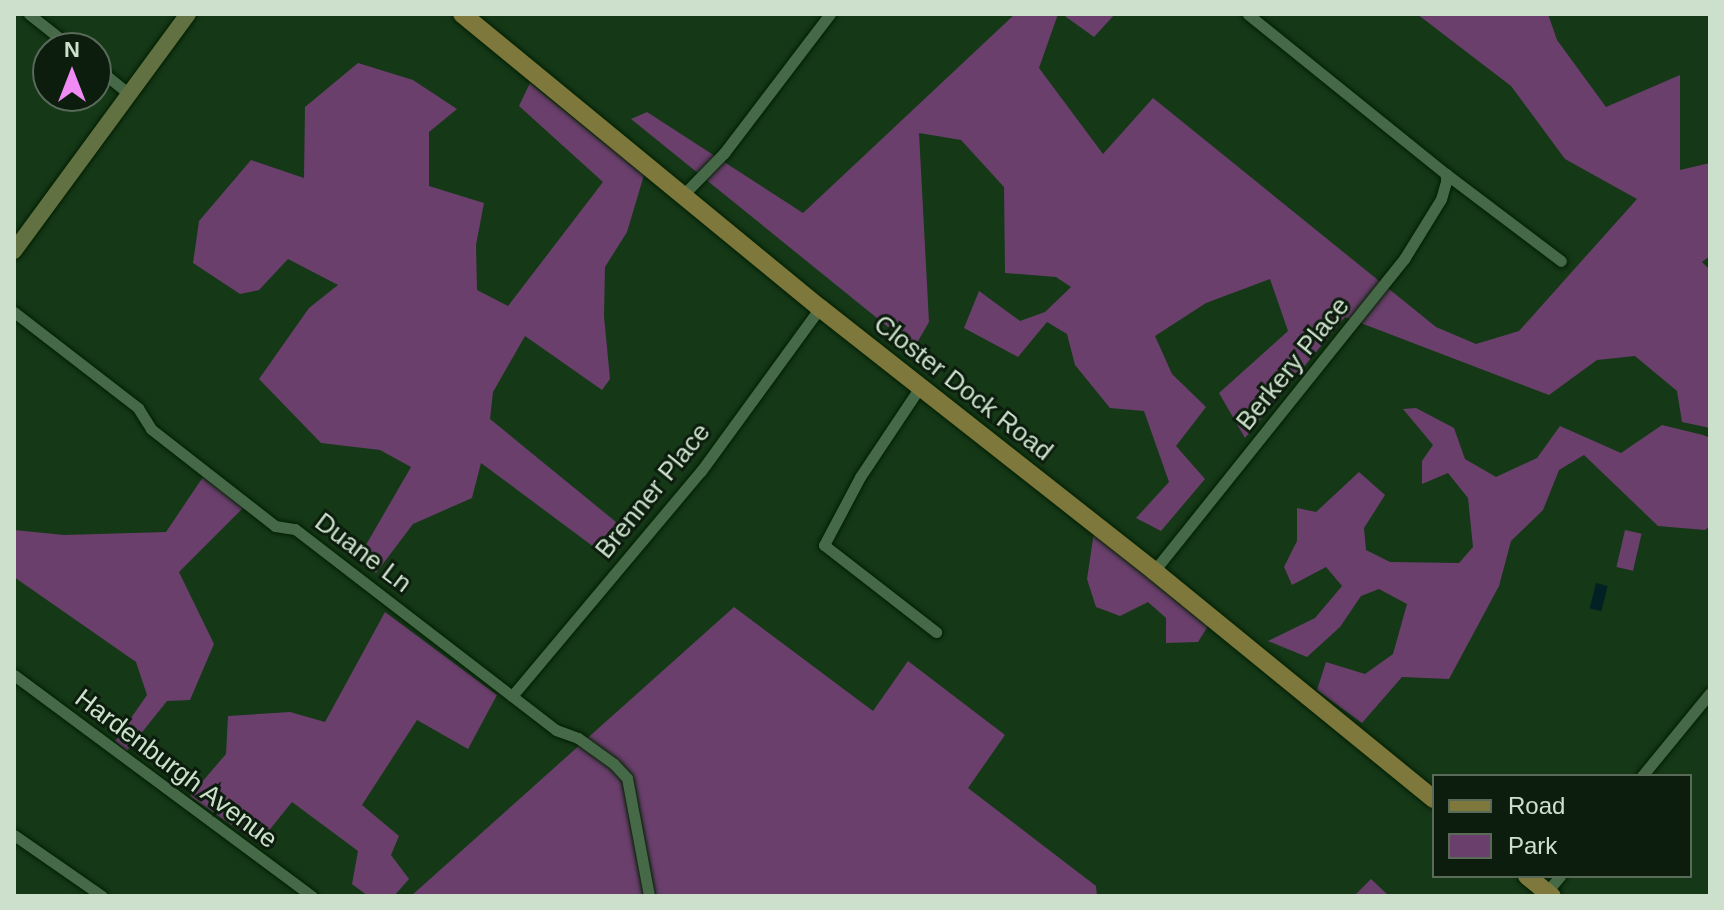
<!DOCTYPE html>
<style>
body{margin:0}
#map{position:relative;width:1724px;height:910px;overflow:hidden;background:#153817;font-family:Helvetica,sans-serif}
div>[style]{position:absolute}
.green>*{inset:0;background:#6a3f6c;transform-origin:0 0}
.water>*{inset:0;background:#022124;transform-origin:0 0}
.roads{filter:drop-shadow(0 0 2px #001f01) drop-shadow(0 0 2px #001f01)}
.minor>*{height:11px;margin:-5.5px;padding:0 5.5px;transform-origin:5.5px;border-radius:5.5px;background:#466a47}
.secondary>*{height:16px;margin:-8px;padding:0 8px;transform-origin:8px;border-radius:8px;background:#627141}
.primary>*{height:18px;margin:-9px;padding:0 9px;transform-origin:9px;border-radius:9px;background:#7e783c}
span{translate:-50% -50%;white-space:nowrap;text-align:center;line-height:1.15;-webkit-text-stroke:6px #0c1c0d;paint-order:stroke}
.street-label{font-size:26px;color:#cce0cc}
.frame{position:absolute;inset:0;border:16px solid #cce0cc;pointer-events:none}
.legend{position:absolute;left:1432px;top:774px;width:260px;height:104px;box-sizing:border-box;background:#0c1c0d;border:2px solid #596a59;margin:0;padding:10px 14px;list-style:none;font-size:24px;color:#cce0cc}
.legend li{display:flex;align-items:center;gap:16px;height:40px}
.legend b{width:40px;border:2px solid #596a59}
.north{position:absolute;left:32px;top:32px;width:80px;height:80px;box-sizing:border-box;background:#0c1c0d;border:2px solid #596a59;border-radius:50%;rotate:0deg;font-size:22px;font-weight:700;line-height:32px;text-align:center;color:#cce0cc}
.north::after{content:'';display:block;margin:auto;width:28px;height:36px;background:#f08bf6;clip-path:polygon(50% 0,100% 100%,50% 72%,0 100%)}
</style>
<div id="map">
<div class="green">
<i style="clip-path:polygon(1015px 14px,1058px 14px,1039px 68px,1103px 154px,1153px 98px,1436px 327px,1476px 344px,1519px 331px,1637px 199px,1565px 159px,1511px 86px,1417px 14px,1548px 14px,1557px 40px,1606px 107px,1680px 75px,1680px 170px,1710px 163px,1710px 256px,1702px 262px,1710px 270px,1710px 428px,1682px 422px,1677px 391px,1635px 356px,1597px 360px,1549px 395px,1345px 317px,1245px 438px,1219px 393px,1288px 331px,1270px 279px,1206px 303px,1155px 336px,1172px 374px,1206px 407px,1176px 446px,1205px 479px,1161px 531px,1136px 518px,1169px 482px,1144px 411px,1110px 408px,1075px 365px,1067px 334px,1047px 322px,1018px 357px,964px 328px,979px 291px,1020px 321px,1045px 312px,1071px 287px,1056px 277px,1005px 273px,1004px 187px,961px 140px,919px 133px,929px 322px,914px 348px,631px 119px,647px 112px,803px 213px)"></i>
<i style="clip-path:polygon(1062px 14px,1115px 14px,1094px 37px)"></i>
<i style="clip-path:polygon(358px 63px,413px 80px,457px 109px,429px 132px,429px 186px,484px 203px,476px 245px,477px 290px,508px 306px,603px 182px,519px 106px,530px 83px,644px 175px,627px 232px,605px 267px,604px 316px,610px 379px,602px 390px,525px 336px,493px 392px,490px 419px,616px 522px,606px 556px,481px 463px,472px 498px,413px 524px,376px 573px,359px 557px,411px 467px,380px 450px,321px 443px,259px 379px,309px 308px,338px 285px,288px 259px,259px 290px,240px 294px,193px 263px,199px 221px,251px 160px,304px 178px,305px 107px)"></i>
<i style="clip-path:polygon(1416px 408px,1454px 428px,1465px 459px,1496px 477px,1537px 458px,1560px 426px,1621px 453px,1662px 425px,1703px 435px,1710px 438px,1710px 526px,1705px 530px,1658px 526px,1584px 455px,1559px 470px,1543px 510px,1511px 541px,1499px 586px,1449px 679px,1402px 677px,1362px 723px,1317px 690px,1326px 662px,1365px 674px,1393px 654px,1407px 604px,1379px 589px,1361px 596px,1340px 627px,1307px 657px,1268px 641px,1315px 618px,1342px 586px,1326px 567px,1292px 585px,1284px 567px,1297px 541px,1297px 508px,1316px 512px,1359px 472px,1385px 495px,1364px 528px,1366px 550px,1390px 562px,1459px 563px,1473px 547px,1468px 498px,1448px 473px,1422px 484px,1422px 461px,1433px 445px,1403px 409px)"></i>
<i style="clip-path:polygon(203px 477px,244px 507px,179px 572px,214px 644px,190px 700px,167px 701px,127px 751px,115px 741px,147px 695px,136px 662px,14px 577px,14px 530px,64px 535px,166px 532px)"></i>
<i style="left:1625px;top:530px;width:17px;height:38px;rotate:13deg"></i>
<i style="clip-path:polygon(1094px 532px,1210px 623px,1198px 642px,1166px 643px,1166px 618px,1148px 602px,1120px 616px,1096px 607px,1087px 579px)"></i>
<i style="clip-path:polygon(734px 607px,873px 711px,908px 661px,1005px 735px,968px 788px,1096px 886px,1097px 896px,411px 896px)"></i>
<i style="clip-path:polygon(385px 612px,497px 695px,468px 749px,417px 720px,362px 805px,399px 836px,391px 855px,409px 879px,394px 896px,368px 896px,352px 884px,358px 851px,292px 802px,258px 844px,190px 796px,226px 754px,228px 716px,290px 712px,325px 722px)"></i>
<i style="clip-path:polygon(1371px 879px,1389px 896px,1354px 896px)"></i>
</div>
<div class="water">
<i style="left:1596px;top:583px;width:12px;height:26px;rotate:14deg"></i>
</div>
<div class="roads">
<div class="minor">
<i style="left:29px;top:14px;width:55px;rotate:38.3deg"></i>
<i style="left:96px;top:67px;width:43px;rotate:39.3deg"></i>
<i style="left:1446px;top:174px;width:144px;rotate:37.1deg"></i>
<i style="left:682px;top:196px;width:60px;rotate:-45.7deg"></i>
<i style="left:724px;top:153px;width:175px;rotate:-52.7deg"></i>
<i style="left:14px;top:312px;width:157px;rotate:37.7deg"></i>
<i style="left:138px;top:408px;width:25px;rotate:58deg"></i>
<i style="left:151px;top:429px;width:157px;rotate:38deg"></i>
<i style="left:275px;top:526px;width:20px;rotate:9deg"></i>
<i style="left:295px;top:529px;width:329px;rotate:37.6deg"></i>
<i style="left:556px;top:730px;width:23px;rotate:20deg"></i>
<i style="left:578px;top:738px;width:44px;rotate:35.8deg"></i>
<i style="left:614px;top:764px;width:19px;rotate:47deg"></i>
<i style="left:627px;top:778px;width:120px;rotate:79.4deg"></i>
<i style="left:920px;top:387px;width:108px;rotate:123.7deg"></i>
<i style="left:860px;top:477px;width:77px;rotate:117.9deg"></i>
<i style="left:824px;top:545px;width:142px;rotate:37.8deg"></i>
<i style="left:1154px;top:571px;width:400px;rotate:-51.3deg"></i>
<i style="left:1404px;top:259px;width:70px;rotate:-58.3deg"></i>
<i style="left:1441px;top:199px;width:18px;rotate:-74deg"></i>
<i style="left:1446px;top:182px;width:8px;rotate:-90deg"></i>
<i style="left:1446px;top:174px;width:255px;rotate:-141.1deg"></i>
<i style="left:14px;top:675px;width:371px;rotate:36.6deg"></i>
<i style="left:512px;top:696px;width:294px;rotate:-50deg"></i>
<i style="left:701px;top:471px;width:202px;rotate:-53.9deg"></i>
<i style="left:1642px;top:776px;width:107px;rotate:-50.7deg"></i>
<i style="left:14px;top:835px;width:107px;rotate:34.7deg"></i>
<i style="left:1545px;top:894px;width:23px;rotate:-50deg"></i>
</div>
<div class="secondary">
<i style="left:14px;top:251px;width:294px;rotate:-53.7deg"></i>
</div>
<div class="primary">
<i style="left:462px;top:14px;width:463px;rotate:39.4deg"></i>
<i style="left:820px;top:308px;width:425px;rotate:38.2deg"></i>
<i style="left:1154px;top:571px;width:361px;rotate:39.2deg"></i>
<i style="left:1527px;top:876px;width:32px;rotate:39deg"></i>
</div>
</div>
<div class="street-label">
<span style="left:1293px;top:364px;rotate:-51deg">Berkery Place</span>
<span style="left:963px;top:388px;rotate:38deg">Closter Dock Road</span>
<span style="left:653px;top:491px;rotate:-51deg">Brenner Place</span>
<span style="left:363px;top:553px;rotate:37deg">Duane Ln</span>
<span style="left:176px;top:769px;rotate:37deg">Hardenburgh Avenue</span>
</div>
<div class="frame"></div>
<ul class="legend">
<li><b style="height:10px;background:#7e783c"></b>Road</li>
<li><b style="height:22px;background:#6a3f6c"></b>Park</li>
</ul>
<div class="north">N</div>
</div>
